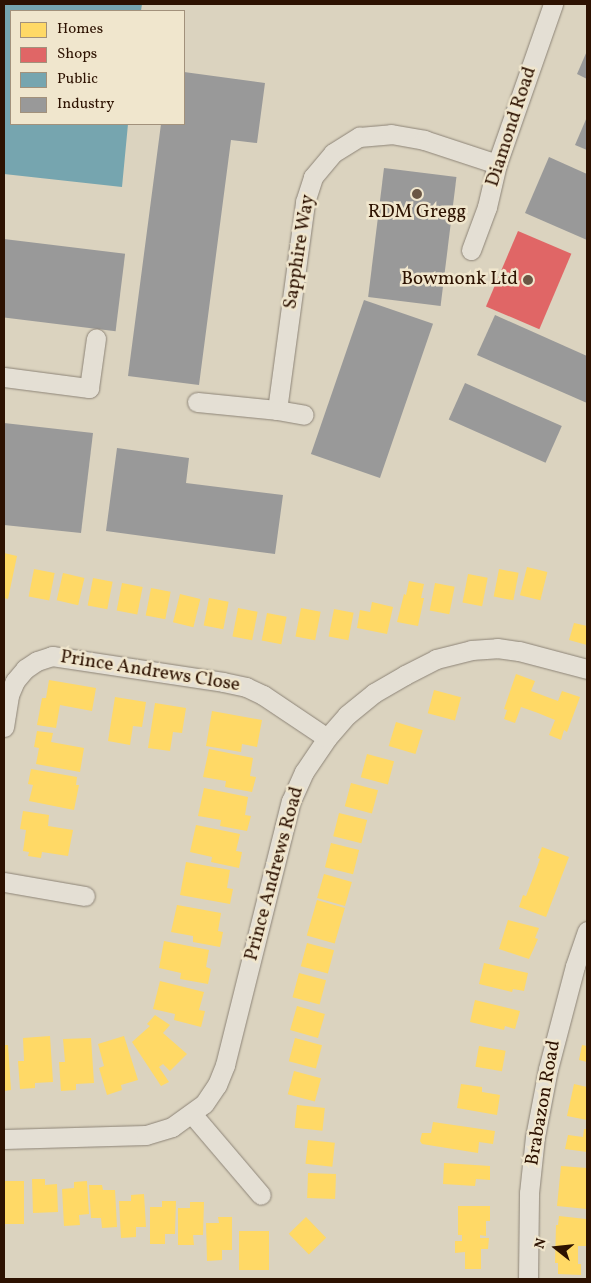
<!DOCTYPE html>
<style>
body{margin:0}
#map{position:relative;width:591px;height:1283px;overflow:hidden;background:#dbd3bf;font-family:Vollkorn,serif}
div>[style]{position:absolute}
.homes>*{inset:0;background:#ffd966;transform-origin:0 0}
.shops>*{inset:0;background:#e06666;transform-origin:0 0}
.public>*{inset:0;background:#76a5af}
.industry>*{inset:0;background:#999;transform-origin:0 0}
.roads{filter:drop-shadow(0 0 1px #8d8477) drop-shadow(0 0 1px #8d8477)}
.street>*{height:19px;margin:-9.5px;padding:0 9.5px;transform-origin:9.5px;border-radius:9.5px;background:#e4dfd4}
.dots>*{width:14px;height:14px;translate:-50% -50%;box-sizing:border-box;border:2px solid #f0e6cd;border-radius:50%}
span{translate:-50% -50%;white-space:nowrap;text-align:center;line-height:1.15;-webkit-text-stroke:5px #f0e6cd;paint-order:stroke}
.street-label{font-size:19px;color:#2d1201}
.poi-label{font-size:19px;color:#2d1201}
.right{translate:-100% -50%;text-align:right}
.frame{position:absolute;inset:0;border:5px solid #2d1201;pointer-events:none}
.legend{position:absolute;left:10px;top:10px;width:175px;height:115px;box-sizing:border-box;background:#f0e6cd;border:1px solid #a2917b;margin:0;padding:6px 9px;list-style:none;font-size:15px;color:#2d1201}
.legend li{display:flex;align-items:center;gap:10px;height:25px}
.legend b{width:25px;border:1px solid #a2917b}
.north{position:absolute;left:531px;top:1223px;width:50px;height:50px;-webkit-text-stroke:4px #f0e6cd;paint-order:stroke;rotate:286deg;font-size:14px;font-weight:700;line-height:20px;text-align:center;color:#2d1201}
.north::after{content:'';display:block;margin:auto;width:18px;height:22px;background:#2d1201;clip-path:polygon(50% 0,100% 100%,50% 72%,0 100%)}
</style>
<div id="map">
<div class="homes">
<i style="clip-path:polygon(4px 553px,17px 556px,8px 599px,4px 598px)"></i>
<i style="left:527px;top:567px;width:21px;height:29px;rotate:14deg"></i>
<i style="left:34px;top:569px;width:21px;height:28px;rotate:11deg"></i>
<i style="left:499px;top:569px;width:20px;height:28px;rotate:11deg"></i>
<i style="left:63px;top:573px;width:22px;height:28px;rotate:13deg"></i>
<i style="left:468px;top:574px;width:20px;height:29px;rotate:11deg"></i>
<i style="left:93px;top:578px;width:20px;height:28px;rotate:11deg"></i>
<i style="clip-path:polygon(409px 581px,424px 584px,421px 598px,424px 598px,418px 626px,397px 622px,404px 594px,406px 595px)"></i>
<i style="left:122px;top:583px;width:21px;height:28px;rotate:11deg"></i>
<i style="left:435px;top:583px;width:20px;height:28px;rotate:11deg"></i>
<i style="left:151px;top:588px;width:20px;height:28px;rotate:11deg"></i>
<i style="left:180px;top:594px;width:21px;height:29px;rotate:14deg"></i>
<i style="left:209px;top:598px;width:20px;height:28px;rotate:11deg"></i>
<i style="clip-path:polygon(372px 602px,393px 607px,387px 634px,357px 628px,360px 610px,370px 612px)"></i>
<i style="left:238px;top:608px;width:20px;height:29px;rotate:11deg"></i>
<i style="left:301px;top:608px;width:20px;height:29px;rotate:11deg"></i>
<i style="left:334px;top:609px;width:20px;height:28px;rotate:11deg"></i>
<i style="left:267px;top:613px;width:20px;height:28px;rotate:11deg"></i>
<i style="clip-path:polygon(574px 623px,587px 626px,587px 645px,569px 640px)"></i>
<i style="clip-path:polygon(516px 674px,535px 681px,531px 691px,558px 701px,562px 691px,580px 697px,567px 732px,564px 730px,561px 740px,549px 735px,555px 720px,538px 713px,521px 707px,515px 723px,504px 719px,507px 710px,504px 709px)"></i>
<i style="clip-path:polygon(49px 680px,96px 688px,92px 711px,60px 705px,56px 728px,37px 725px,42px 698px,46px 698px)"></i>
<i style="left:434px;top:690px;width:28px;height:24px;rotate:15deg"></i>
<i style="clip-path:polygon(115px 697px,146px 702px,142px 727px,133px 726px,130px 745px,108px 741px)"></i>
<i style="clip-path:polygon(155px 703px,186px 708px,182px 733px,173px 732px,170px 751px,148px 748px)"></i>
<i style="clip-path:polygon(212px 711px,262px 720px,257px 747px,242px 744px,241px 752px,206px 746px)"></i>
<i style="left:396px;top:722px;width:28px;height:25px;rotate:17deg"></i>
<i style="clip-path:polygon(37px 731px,53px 733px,51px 742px,84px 748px,80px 772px,36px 764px,39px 748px,34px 747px)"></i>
<i style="clip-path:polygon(209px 749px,253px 758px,250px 776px,256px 777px,252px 792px,225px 787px,226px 781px,203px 777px)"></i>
<i style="left:367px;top:754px;width:28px;height:24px;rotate:15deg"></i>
<i style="clip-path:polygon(31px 769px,77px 777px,76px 785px,79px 785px,74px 810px,29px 801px,33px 785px,28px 784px)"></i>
<i style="left:351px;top:783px;width:28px;height:24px;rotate:15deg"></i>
<i style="clip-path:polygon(204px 788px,248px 797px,245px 815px,251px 816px,247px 831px,220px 826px,221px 820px,198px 816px)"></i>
<i style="clip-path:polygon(23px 811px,49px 815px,48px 826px,73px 830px,68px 856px,42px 852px,41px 858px,28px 856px,29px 852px,23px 851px,26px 830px,20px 829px)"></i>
<i style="left:339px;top:813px;width:29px;height:24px;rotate:14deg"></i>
<i style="clip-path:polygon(196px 825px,240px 834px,236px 851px,242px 852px,239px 868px,211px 862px,212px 857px,190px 852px)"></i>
<i style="left:331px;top:843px;width:29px;height:25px;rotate:14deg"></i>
<i style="clip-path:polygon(542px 847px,569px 857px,546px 917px,519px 907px,523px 895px,526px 896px,533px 878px,540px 859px,538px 858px)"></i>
<i style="clip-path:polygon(186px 862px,230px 870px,227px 888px,233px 889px,230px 904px,180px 895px)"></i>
<i style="left:324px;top:874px;width:29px;height:25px;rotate:16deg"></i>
<i style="left:317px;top:900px;width:29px;height:37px;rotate:16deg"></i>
<i style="clip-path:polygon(177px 905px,221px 913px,218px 931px,223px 932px,220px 947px,193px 942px,193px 936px,171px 932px)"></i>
<i style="clip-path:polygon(508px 920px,539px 928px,535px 938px,538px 939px,529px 959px,499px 949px)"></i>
<i style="clip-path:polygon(164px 941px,209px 950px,206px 967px,211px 969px,208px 984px,180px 979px,181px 973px,159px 968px)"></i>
<i style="left:307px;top:943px;width:28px;height:24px;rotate:15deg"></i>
<i style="clip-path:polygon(484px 963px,528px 973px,524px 991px,513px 989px,512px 992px,479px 984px)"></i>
<i style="left:299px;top:973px;width:28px;height:25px;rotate:15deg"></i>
<i style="clip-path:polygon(160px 981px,204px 992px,199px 1010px,205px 1011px,201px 1027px,174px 1020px,175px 1014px,153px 1009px)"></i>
<i style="clip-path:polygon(475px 1000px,520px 1011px,515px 1029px,505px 1026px,504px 1030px,470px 1022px)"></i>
<i style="left:297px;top:1006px;width:29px;height:25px;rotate:16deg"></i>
<i style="clip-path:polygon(155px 1015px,170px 1025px,163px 1033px,187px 1054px,170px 1071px,163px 1064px,159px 1067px,169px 1082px,161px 1086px,132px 1042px,150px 1026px,147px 1024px)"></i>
<i style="clip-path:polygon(50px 1036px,53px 1082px,35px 1083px,35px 1088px,20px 1089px,18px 1061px,24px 1061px,23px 1038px)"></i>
<i style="clip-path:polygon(124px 1036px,138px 1080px,121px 1085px,122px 1090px,107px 1095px,99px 1068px,104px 1066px,98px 1044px)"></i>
<i style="clip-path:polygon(91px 1038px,94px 1083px,76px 1084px,76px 1090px,61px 1091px,59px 1062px,65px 1062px,63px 1039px)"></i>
<i style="left:295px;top:1038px;width:28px;height:24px;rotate:15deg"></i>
<i style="clip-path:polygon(4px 1045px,8px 1045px,11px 1090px,4px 1091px)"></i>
<i style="clip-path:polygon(582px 1045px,587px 1046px,587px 1062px,579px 1060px)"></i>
<i style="left:479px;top:1046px;width:27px;height:21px;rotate:10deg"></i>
<i style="left:294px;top:1071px;width:28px;height:24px;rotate:15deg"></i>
<i style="clip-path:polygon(461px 1084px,482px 1087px,482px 1092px,500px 1095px,497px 1115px,457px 1108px)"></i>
<i style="clip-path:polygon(574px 1084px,587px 1087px,587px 1120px,567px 1116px)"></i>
<i style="left:297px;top:1105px;width:28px;height:23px;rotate:6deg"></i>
<i style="clip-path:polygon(433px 1122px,495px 1131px,493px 1144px,479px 1142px,478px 1153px,422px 1144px,420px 1141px,422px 1133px,431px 1133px)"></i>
<i style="clip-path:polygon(584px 1129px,587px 1129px,587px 1152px,565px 1149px,568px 1135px,583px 1137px)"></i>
<i style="left:308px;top:1140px;width:27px;height:24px;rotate:6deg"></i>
<i style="clip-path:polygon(444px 1163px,490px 1166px,490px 1180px,476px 1179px,475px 1186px,443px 1184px)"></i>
<i style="clip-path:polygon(561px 1166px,587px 1168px,587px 1209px,557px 1206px)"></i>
<i style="left:308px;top:1173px;width:28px;height:25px;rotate:2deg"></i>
<i style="clip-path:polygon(32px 1179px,45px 1179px,45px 1185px,57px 1184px,58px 1212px,33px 1213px)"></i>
<i style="left:4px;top:1181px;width:20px;height:43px"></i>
<i style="clip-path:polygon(87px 1181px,89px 1214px,79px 1215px,80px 1225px,64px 1226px,62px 1189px,74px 1188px,74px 1182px)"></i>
<i style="clip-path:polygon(89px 1185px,102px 1185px,103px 1190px,115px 1190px,117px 1227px,102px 1228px,101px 1218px,91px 1218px)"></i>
<i style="clip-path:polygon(144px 1194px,146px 1227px,136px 1227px,136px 1237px,121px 1238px,119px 1201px,131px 1201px,131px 1195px)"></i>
<i style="clip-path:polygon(162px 1201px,176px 1201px,175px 1234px,165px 1234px,165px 1244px,150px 1244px,150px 1207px,162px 1207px)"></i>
<i style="clip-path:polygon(190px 1202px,204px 1202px,203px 1235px,193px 1235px,194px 1245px,178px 1245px,178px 1208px,190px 1208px)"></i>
<i style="clip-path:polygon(458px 1206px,490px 1206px,490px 1221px,486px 1221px,486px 1236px,480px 1235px,480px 1238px,489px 1238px,488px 1249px,481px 1249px,481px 1269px,465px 1269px,465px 1252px,455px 1253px,455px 1241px,462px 1241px,462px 1235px,458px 1235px)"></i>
<i style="clip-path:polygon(559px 1216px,586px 1219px,587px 1246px,578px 1246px,578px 1264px,581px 1264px,581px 1275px,558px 1274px,558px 1263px,555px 1263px,556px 1225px,558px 1225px)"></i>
<i style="clip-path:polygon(218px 1217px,232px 1217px,232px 1250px,222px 1250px,222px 1260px,207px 1261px,206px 1223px,219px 1223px)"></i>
<i style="left:306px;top:1217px;width:29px;height:24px;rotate:46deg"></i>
<i style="left:269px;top:1231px;width:39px;height:30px;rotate:90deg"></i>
</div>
<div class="shops">
<i style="left:518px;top:231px;width:58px;height:82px;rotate:23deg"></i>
</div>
<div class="public">
<i style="clip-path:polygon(4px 4px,142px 4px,141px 11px,11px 11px,11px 124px,128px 124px,122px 187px,4px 174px)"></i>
</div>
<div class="industry">
<i style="clip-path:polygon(587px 51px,587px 79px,577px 74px)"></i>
<i style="clip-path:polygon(184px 72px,265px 83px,257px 143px,231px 140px,199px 385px,128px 376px,161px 124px,184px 124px)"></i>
<i style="clip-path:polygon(587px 117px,587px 150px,575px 145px)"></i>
<i style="clip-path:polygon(549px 157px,587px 174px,587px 240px,525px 213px)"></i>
<i style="left:384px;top:168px;width:73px;height:130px;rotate:7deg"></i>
<i style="left:4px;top:239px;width:122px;height:78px;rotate:7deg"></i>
<i style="left:364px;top:300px;width:73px;height:163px;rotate:19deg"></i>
<i style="clip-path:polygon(495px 315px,587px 356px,587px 403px,477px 355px)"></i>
<i style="left:465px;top:383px;width:106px;height:40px;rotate:24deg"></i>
<i style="clip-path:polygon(4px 423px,93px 433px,81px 533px,4px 525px)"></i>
<i style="clip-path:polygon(117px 448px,189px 458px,186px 483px,283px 495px,275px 554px,106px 531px)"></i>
</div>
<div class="roads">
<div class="street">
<i style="left:471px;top:250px;width:46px;rotate:-69.6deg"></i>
<i style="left:487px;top:207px;width:44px;rotate:-76.9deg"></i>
<i style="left:497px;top:164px;width:170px;rotate:-70.7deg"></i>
<i style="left:4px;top:377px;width:86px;rotate:7.4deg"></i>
<i style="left:89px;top:388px;width:50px;rotate:-82deg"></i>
<i style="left:197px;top:402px;width:80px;rotate:5.7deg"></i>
<i style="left:277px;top:410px;width:210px;rotate:-82.3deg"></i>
<i style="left:305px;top:202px;width:26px;rotate:-72deg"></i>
<i style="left:313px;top:177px;width:31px;rotate:-50deg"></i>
<i style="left:333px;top:153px;width:31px;rotate:-32deg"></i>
<i style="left:359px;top:137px;width:32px;rotate:-5deg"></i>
<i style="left:391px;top:134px;width:34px;rotate:10deg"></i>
<i style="left:424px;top:140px;width:77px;rotate:18.2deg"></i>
<i style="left:277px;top:410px;width:27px;rotate:10deg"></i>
<i style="left:4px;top:727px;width:32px;rotate:-81deg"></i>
<i style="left:9px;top:695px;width:15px;rotate:-67deg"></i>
<i style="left:15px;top:681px;width:16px;rotate:-50deg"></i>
<i style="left:25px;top:669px;width:14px;rotate:-34deg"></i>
<i style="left:37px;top:661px;width:16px;rotate:-18deg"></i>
<i style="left:52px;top:656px;width:173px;rotate:8.6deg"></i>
<i style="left:223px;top:682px;width:24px;rotate:12deg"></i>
<i style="left:246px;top:687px;width:19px;rotate:25deg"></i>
<i style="left:263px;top:695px;width:77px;rotate:33.9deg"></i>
<i style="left:4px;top:882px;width:82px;rotate:9.8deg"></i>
<i style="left:192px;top:1114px;width:106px;rotate:49.6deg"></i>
<i style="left:4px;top:1139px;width:142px;rotate:-1.6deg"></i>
<i style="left:146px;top:1135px;width:27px;rotate:-17deg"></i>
<i style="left:172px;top:1127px;width:39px;rotate:-36deg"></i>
<i style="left:204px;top:1104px;width:23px;rotate:-56deg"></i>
<i style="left:217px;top:1085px;width:22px;rotate:-68deg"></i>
<i style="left:225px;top:1065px;width:272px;rotate:-76deg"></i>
<i style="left:291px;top:801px;width:32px;rotate:-66deg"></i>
<i style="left:304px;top:772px;width:41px;rotate:-55.9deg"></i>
<i style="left:327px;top:738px;width:30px;rotate:-49deg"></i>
<i style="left:347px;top:715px;width:35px;rotate:-39deg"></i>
<i style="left:374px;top:693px;width:36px;rotate:-30deg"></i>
<i style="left:405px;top:675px;width:35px;rotate:-27deg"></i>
<i style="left:436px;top:659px;width:36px;rotate:-14deg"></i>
<i style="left:471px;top:650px;width:26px;rotate:-4deg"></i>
<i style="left:497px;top:648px;width:22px;rotate:8deg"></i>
<i style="left:519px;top:651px;width:70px;rotate:14.8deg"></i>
<i style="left:528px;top:1279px;width:86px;rotate:-89.3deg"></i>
<i style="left:529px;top:1193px;width:56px;rotate:-83.9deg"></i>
<i style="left:535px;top:1137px;width:69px;rotate:-79.2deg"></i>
<i style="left:548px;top:1069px;width:106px;rotate:-75.3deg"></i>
<i style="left:575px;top:966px;width:37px;rotate:-71deg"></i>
</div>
</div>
<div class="dots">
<i style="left:417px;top:194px;background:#6a5644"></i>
<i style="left:528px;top:280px;background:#6a5644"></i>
</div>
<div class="street-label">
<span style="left:512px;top:127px;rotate:-72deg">Diamond Road</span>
<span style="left:300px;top:252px;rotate:-81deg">Sapphire Way</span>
<span style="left:150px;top:672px;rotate:9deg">Prince Andrews Close</span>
<span style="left:275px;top:874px;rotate:-75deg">Prince Andrews Road</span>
<span style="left:544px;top:1103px;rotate:-80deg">Brabazon Road</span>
</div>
<div class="poi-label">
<span style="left:417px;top:213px">RDM Gregg</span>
<span class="right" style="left:518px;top:280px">Bowmonk Ltd</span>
</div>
<div class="frame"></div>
<ul class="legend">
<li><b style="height:14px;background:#ffd966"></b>Homes</li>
<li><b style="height:14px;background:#e06666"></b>Shops</li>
<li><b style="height:14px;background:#76a5af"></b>Public</li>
<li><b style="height:14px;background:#999"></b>Industry</li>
</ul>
<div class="north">N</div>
</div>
